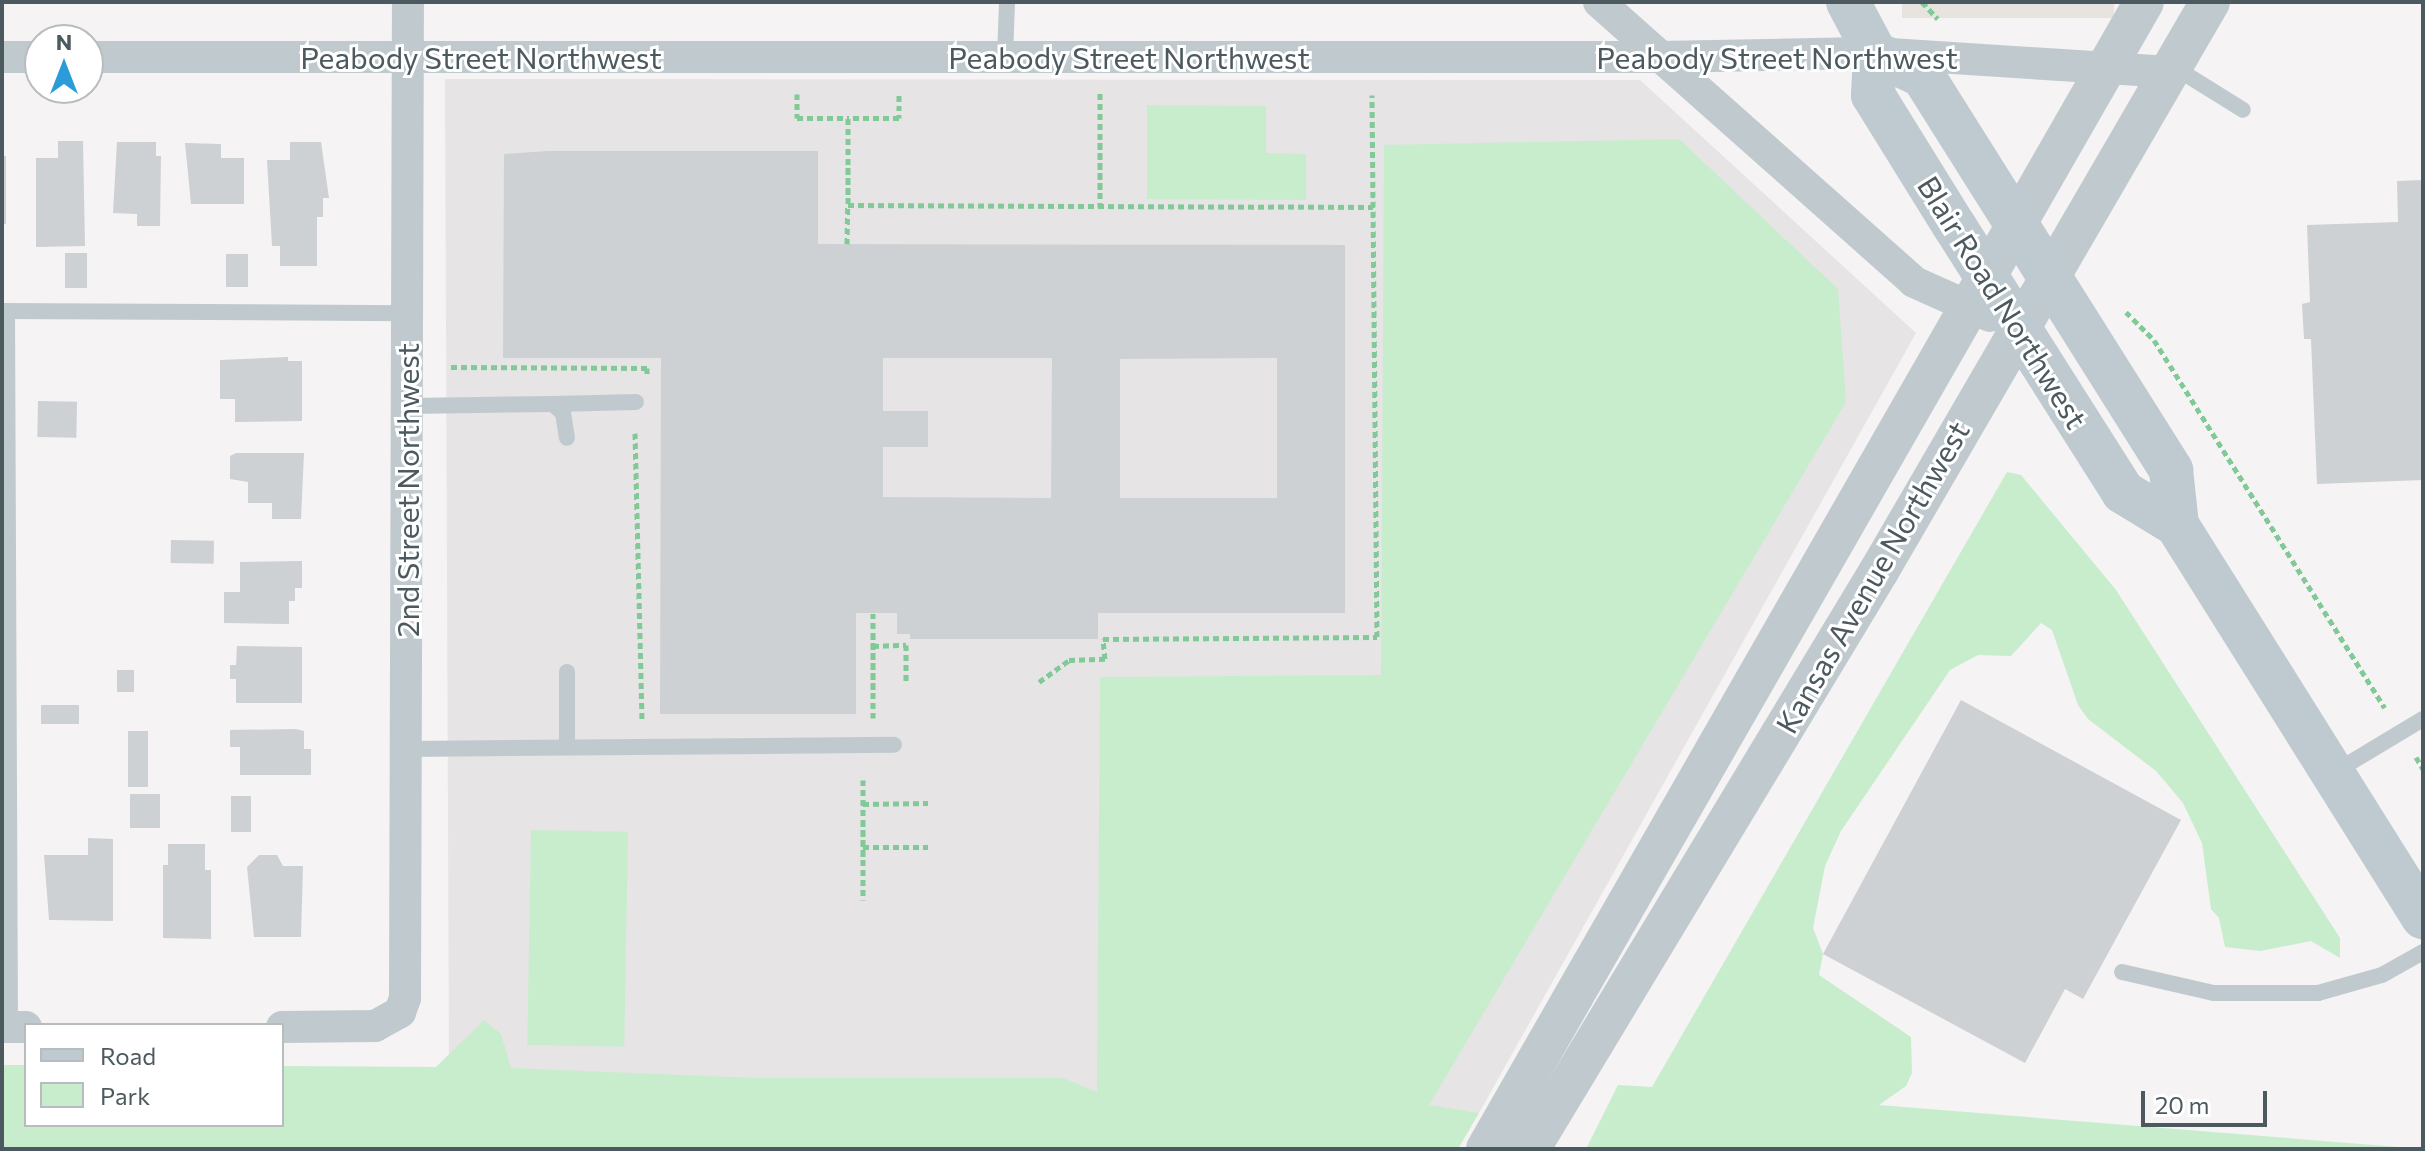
<!DOCTYPE html>
<style>
body{margin:0}
#map{position:relative;width:2425px;height:1151px;overflow:hidden;background:#f5f3f3;font-family:Commissioner,sans-serif}
div>[style]{position:absolute}
.commercial>*{inset:0;background:#e7e3df;transform-origin:0 0}
.education>*{inset:0;background:#e6e4e5}
.green>*{inset:0;background:#c7edcd;transform-origin:0 0}
.building>*{inset:0;background:#cdd1d4;transform-origin:0 0}
.path>*{height:5px;margin-top:-2.5px;transform-origin:0;background:repeating-linear-gradient(90deg,#81c996 0 6px,transparent 0 10px)}
.service>*{height:16px;margin:-8px;padding:0 8px;transform-origin:8px;border-radius:8px;background:#c0cace}
.minor>*{height:32px;margin:-16px;padding:0 16px;transform-origin:16px;border-radius:16px;background:#c0cace}
.tertiary>*{height:40px;margin:-20px;padding:0 20px;transform-origin:20px;border-radius:20px;background:#c0cace}
.secondary>*{height:44px;margin:-22px;padding:0 22px;transform-origin:22px;border-radius:22px;background:#becacf}
span{translate:-50% -50%;white-space:nowrap;text-align:center;line-height:1.15;-webkit-text-stroke:6px #fff;paint-order:stroke}
.street-label{font-size:30px;color:#4c5a5f}
.frame{position:absolute;inset:0;border:4px solid #4c5a5f;pointer-events:none}
.legend{position:absolute;left:24px;top:1023px;width:260px;height:104px;box-sizing:border-box;background:#fff;border:2px solid #b7bdbf;margin:0;padding:10px 14px;list-style:none;font-size:24px;color:#4c5a5f}
.legend li{display:flex;align-items:center;gap:16px;height:40px}
.legend b{width:40px;border:2px solid #b7bdbf}
.north{position:absolute;left:24px;top:24px;width:80px;height:80px;box-sizing:border-box;background:#fff;border:2px solid #b7bdbf;border-radius:50%;rotate:0deg;font-size:22px;font-weight:700;line-height:32px;text-align:center;color:#4c5a5f}
.north::after{content:'';display:block;margin:auto;width:28px;height:36px;background:#2b9cd7;clip-path:polygon(50% 0,100% 100%,50% 72%,0 100%)}
.scale{position:absolute;left:2141px;top:1091px;width:126px;height:36px;box-sizing:border-box;border:4px solid #4c5a5f;border-top:0;padding-left:10px;font-size:24px;line-height:28px;white-space:nowrap;color:#4c5a5f;-webkit-text-stroke:6px #fff;paint-order:stroke}
</style>
<div id="map">
<div class="commercial">
<i style="left:1902px;top:2px;width:212px;height:16px"></i>
</div>
<div class="education">
<i style="clip-path:polygon(445px 79px,1640px 80px,1916px 333px,1479px 1113px,1428px 1106px,449px 1067px)"></i>
</div>
<div class="green">
<i style="clip-path:polygon(1147px 105px,1266px 106px,1266px 153px,1306px 154px,1306px 200px,1147px 199px)"></i>
<i style="clip-path:polygon(1679px 139px,1838px 289px,1846px 402px,1429px 1105px,1479px 1113px,1458px 1149px,2px 1149px,2px 1065px,26px 1065px,26px 1125px,282px 1125px,282px 1066px,436px 1067px,484px 1020px,501px 1034px,511px 1068px,756px 1078px,1063px 1078px,1097px 1092px,1100px 677px,1381px 675px,1384px 145px)"></i>
<i style="clip-path:polygon(2007px 472px,2021px 475px,2116px 590px,2340px 938px,2340px 958px,2311px 941px,2260px 951px,2225px 947px,2219px 918px,2211px 909px,2202px 843px,2183px 803px,2156px 771px,2088px 719px,2078px 705px,2052px 630px,2041px 623px,2011px 656px,1978px 655px,1950px 670px,1841px 831px,1825px 866px,1813px 928px,1823px 954px,1819px 975px,1911px 1037px,1912px 1073px,1906px 1086px,1879px 1105px,2423px 1149px,1586px 1149px,1618px 1085px,1652px 1087px)"></i>
<i style="left:531px;top:830px;width:97px;height:215px;rotate:1deg"></i>
</div>
<div class="building">
<i style="clip-path:polygon(58px 141px,83px 141px,85px 246px,36px 247px,36px 158px,58px 158px)"></i>
<i style="clip-path:polygon(117px 142px,156px 142px,156px 156px,161px 156px,160px 226px,137px 226px,137px 214px,113px 213px)"></i>
<i style="clip-path:polygon(290px 142px,321px 142px,329px 198px,323px 198px,323px 217px,317px 217px,317px 266px,280px 266px,280px 246px,272px 246px,267px 160px,290px 160px)"></i>
<i style="clip-path:polygon(185px 143px,221px 144px,221px 158px,244px 158px,244px 204px,191px 204px)"></i>
<i style="clip-path:polygon(evenodd,547px 151px,818px 151px,818px 244px,1345px 245px,1345px 613px,1098px 613px,1098px 639px,910px 639px,910px 634px,897px 634px,897px 613px,856px 613px,856px 714px,660px 714px,661px 358px,503px 358px,504px 154px,547px 151px,883px 358px,1052px 358px,1051px 498px,883px 497px,883px 447px,928px 447px,928px 411px,883px 411px,883px 358px,547px 151px,1277px 358px,1277px 498px,1120px 498px,1120px 359px,1277px 358px)"></i>
<i style="left:2px;top:156px;width:4px;height:68px"></i>
<i style="clip-path:polygon(2423px 180px,2423px 480px,2317px 484px,2311px 339px,2304px 339px,2302px 304px,2310px 302px,2307px 225px,2398px 222px,2397px 181px)"></i>
<i style="left:65px;top:253px;width:22px;height:35px"></i>
<i style="left:226px;top:254px;width:22px;height:33px"></i>
<i style="clip-path:polygon(288px 357px,288px 361px,302px 361px,302px 421px,235px 422px,235px 399px,220px 399px,220px 360px)"></i>
<i style="left:38px;top:401px;width:39px;height:36px;rotate:1deg"></i>
<i style="clip-path:polygon(236px 453px,304px 453px,301px 519px,272px 519px,272px 503px,248px 503px,248px 482px,230px 479px,230px 456px)"></i>
<i style="left:171px;top:540px;width:43px;height:23px;rotate:1deg"></i>
<i style="clip-path:polygon(302px 561px,302px 588px,295px 588px,295px 601px,289px 601px,289px 624px,224px 623px,224px 592px,240px 592px,240px 562px)"></i>
<i style="clip-path:polygon(237px 646px,302px 647px,302px 703px,236px 703px,236px 679px,230px 679px,230px 665px,236px 665px)"></i>
<i style="left:117px;top:670px;width:17px;height:22px"></i>
<i style="clip-path:polygon(1961px 700px,2181px 820px,2083px 999px,2065px 989px,2025px 1063px,1823px 954px)"></i>
<i style="left:41px;top:705px;width:38px;height:19px"></i>
<i style="clip-path:polygon(296px 729px,304px 731px,304px 749px,311px 749px,311px 775px,240px 775px,240px 747px,230px 747px,230px 730px)"></i>
<i style="left:128px;top:731px;width:20px;height:56px"></i>
<i style="left:130px;top:794px;width:30px;height:34px"></i>
<i style="left:231px;top:796px;width:20px;height:36px"></i>
<i style="clip-path:polygon(88px 838px,113px 839px,113px 921px,49px 920px,44px 855px,88px 855px)"></i>
<i style="clip-path:polygon(168px 844px,205px 844px,205px 870px,211px 870px,211px 939px,163px 938px,163px 865px,168px 865px)"></i>
<i style="clip-path:polygon(259px 855px,277px 855px,283px 866px,303px 866px,301px 937px,254px 937px,247px 867px)"></i>
</div>
<div class="path">
<i style="left:1922px;top:2px;width:23px;rotate:47deg"></i>
<i style="left:1100px;top:93px;width:114px;rotate:90deg"></i>
<i style="left:797px;top:94px;width:24px;rotate:90deg"></i>
<i style="left:797px;top:118px;width:51px"></i>
<i style="left:899px;top:95px;width:23px;rotate:90deg"></i>
<i style="left:899px;top:118px;width:51px;rotate:180deg"></i>
<i style="left:848px;top:118px;width:87px;rotate:90deg"></i>
<i style="left:848px;top:205px;width:525px;rotate:0.22deg"></i>
<i style="left:847px;top:244px;width:39px;rotate:-89deg"></i>
<i style="left:2126px;top:312px;width:40px;rotate:45deg"></i>
<i style="left:2154px;top:340px;width:434px;rotate:57.9deg"></i>
<i style="left:451px;top:367px;width:196px;rotate:0.3deg"></i>
<i style="left:647px;top:368px;width:8px;rotate:90deg"></i>
<i style="left:635px;top:433px;width:286px;rotate:88.6deg"></i>
<i style="left:873px;top:613px;width:105px;rotate:90deg"></i>
<i style="left:873px;top:646px;width:33px;rotate:-2deg"></i>
<i style="left:906px;top:645px;width:36px;rotate:90deg"></i>
<i style="left:1039px;top:682px;width:37px;rotate:-36deg"></i>
<i style="left:1069px;top:660px;width:36px;rotate:-2deg"></i>
<i style="left:1105px;top:659px;width:20px;rotate:-96deg"></i>
<i style="left:1103px;top:639px;width:274px;rotate:-0.4deg"></i>
<i style="left:1377px;top:637px;width:542px;rotate:-90.53deg"></i>
<i style="left:2416px;top:757px;width:14px;rotate:60deg"></i>
<i style="left:863px;top:780px;width:120px;rotate:90deg"></i>
<i style="left:863px;top:804px;width:65px;rotate:-0.9deg"></i>
<i style="left:863px;top:847px;width:65px"></i>
</div>
<div class="service">
<i style="left:1005px;top:57px;width:55px;rotate:-87.9deg"></i>
<i style="left:2174px;top:67px;width:81px;rotate:31.9deg"></i>
<i style="left:2px;top:311px;width:406px;rotate:0.3deg"></i>
<i style="left:7px;top:311px;width:716px;rotate:89.76deg"></i>
<i style="left:553px;top:404px;width:83px;rotate:-1.4deg"></i>
<i style="left:408px;top:406px;width:145px;rotate:-0.8deg"></i>
<i style="left:553px;top:404px;width:13px;rotate:42deg"></i>
<i style="left:563px;top:413px;width:25px;rotate:81deg"></i>
<i style="left:567px;top:672px;width:75px;rotate:90deg"></i>
<i style="left:407px;top:749px;width:487px;rotate:-0.5deg"></i>
<i style="left:2333px;top:773px;width:105px;rotate:-31deg"></i>
<i style="left:2122px;top:972px;width:94px;rotate:12.9deg"></i>
<i style="left:2214px;top:993px;width:104px"></i>
<i style="left:2318px;top:993px;width:66px;rotate:-15.7deg"></i>
<i style="left:2382px;top:975px;width:47px;rotate:-29.3deg"></i>
</div>
<div class="minor">
<i style="left:1599px;top:2px;width:421px;rotate:41.6deg"></i>
<i style="left:1914px;top:282px;width:83px;rotate:24.1deg"></i>
<i style="left:2px;top:57px;width:38px"></i>
<i style="left:88px;top:57px;width:1571px"></i>
<i style="left:1659px;top:57px;width:216px;rotate:-1.1deg"></i>
<i style="left:1875px;top:53px;width:295px;rotate:3.7deg"></i>
<i style="left:2px;top:1027px;width:24px"></i>
<i style="left:282px;top:1027px;width:93px;rotate:-0.6deg"></i>
<i style="left:375px;top:1026px;width:29px;rotate:-29deg"></i>
<i style="left:400px;top:1012px;width:15px;rotate:-70deg"></i>
<i style="left:405px;top:998px;width:996px;rotate:-89.83deg"></i>
</div>
<div class="tertiary">
<i style="left:1486px;top:1149px;width:1322px;rotate:-60.16deg"></i>
<i style="left:1530px;top:1149px;width:675px;rotate:-58.88deg"></i>
<i style="left:1879px;top:571px;width:658px;rotate:-59.81deg"></i>
</div>
<div class="secondary">
<i style="left:1848px;top:2px;width:58px;rotate:62.1deg"></i>
<i style="left:1875px;top:53px;width:42px;rotate:92.7deg"></i>
<i style="left:1873px;top:95px;width:155px;rotate:58.2deg"></i>
<i style="left:1955px;top:227px;width:314px;rotate:57.6deg"></i>
<i style="left:2123px;top:492px;width:63px;rotate:31.4deg"></i>
<i style="left:1875px;top:53px;width:53px;rotate:25.6deg"></i>
<i style="left:1923px;top:76px;width:466px;rotate:57.8deg"></i>
<i style="left:2171px;top:470px;width:55px;rotate:83.8deg"></i>
<i style="left:2177px;top:525px;width:463px;rotate:57.9deg"></i>
</div>
<div class="street-label">
<span style="left:481px;top:57px">Peabody Street Northwest</span>
<span style="left:1129px;top:57px">Peabody Street Northwest</span>
<span style="left:1777px;top:57px">Peabody Street Northwest</span>
<span style="left:2003px;top:302px;rotate:58deg">Blair Road Northwest</span>
<span style="left:407px;top:490px;rotate:-90deg">2nd Street Northwest</span>
<span style="left:1872px;top:577px;rotate:-60deg">Kansas Avenue Northwest</span>
</div>
<div class="frame"></div>
<ul class="legend">
<li><b style="height:10px;background:#becacf"></b>Road</li>
<li><b style="height:22px;background:#c7edcd"></b>Park</li>
</ul>
<div class="north">N</div>
<div class="scale">20 m</div>
</div>
